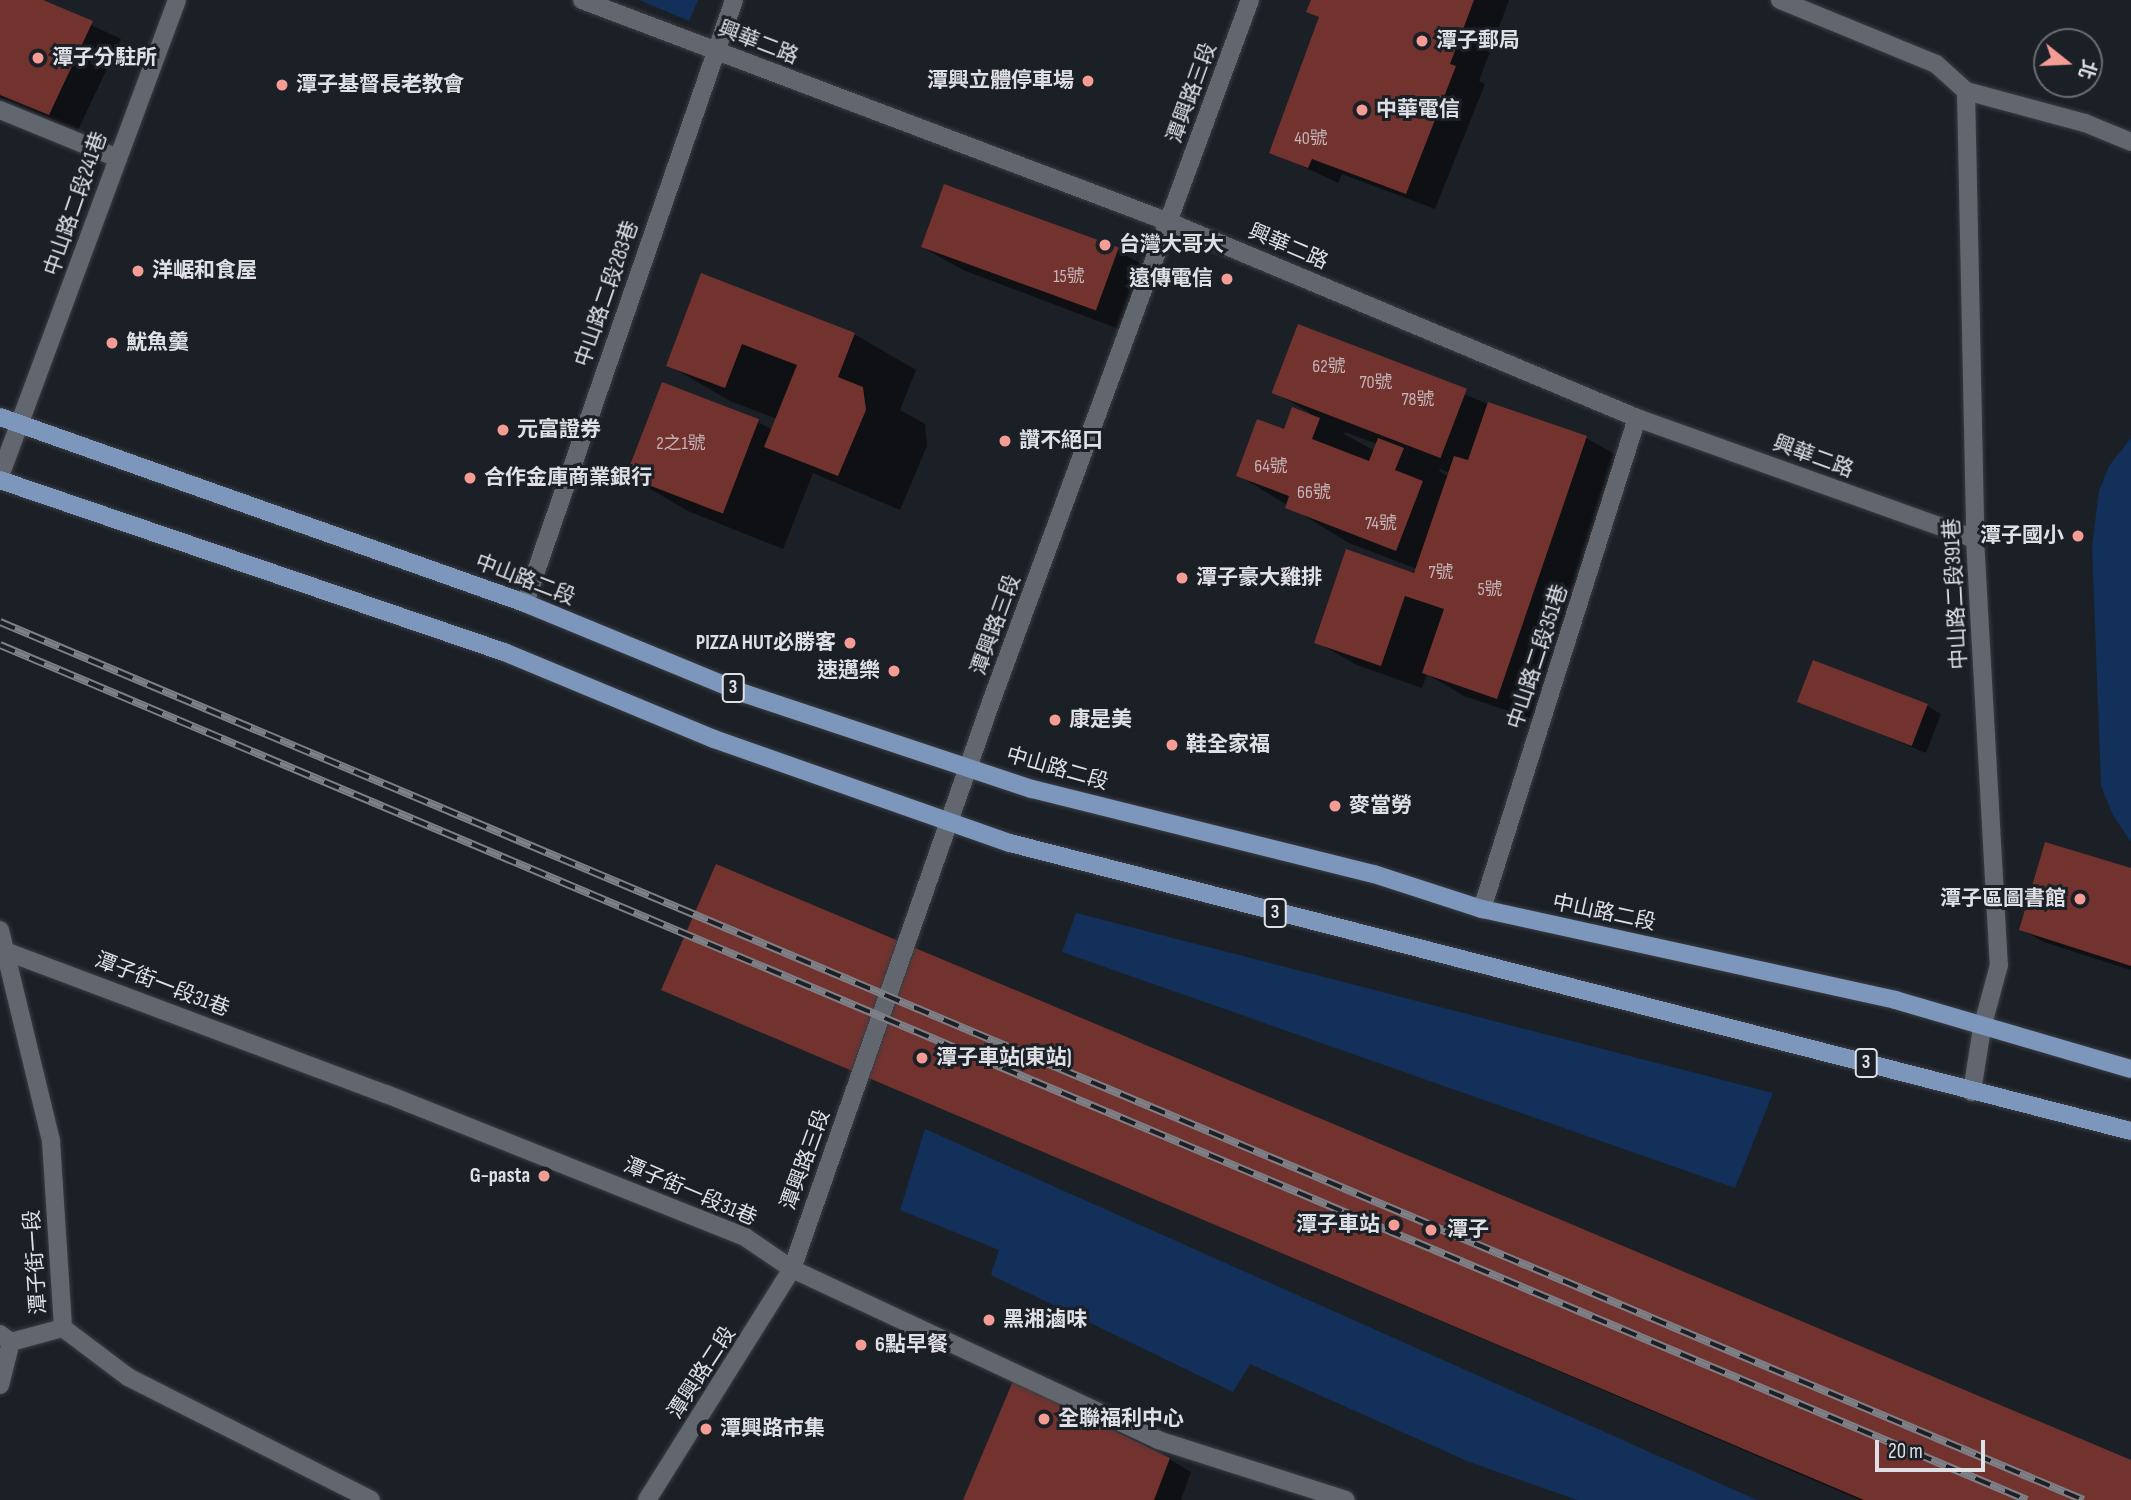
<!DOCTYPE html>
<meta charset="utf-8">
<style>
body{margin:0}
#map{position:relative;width:2131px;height:1500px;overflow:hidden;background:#1b1f26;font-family:"Sofia Sans Condensed","Noto Sans TC",sans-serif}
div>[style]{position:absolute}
.green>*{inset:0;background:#13305a}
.shadow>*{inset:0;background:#0007}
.building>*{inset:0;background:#72332f;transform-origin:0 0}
.roads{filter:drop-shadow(0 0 2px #3a3d42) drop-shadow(0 0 2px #3a3d42)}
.minor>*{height:18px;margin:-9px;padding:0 9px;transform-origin:9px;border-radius:9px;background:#62676f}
.major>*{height:18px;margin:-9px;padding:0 9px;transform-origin:9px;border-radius:9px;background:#7c96bc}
.rail>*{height:8px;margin-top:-4px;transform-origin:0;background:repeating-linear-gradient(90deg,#1b1f26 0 16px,#7d8086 0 32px);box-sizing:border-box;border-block:2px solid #7d8086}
.dots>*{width:19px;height:19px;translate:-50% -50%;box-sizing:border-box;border:4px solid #1b1f26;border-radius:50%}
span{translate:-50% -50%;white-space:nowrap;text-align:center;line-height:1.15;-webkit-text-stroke:6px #1b1f26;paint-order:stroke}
.number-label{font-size:18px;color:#c3b5b8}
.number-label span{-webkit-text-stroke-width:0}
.shield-label span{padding:2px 5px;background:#1b1f26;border:2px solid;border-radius:5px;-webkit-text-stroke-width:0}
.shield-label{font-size:19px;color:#dee0e5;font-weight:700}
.poi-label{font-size:21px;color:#dee0e5;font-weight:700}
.left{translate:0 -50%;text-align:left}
.right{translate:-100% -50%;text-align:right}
.street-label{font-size:21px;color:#dee0e5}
.north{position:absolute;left:2033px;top:28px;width:70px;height:70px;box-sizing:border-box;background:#1b1f26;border:2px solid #696c72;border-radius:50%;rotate:108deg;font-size:19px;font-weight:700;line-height:28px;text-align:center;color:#dee0e5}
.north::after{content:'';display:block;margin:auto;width:24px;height:32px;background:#f59c94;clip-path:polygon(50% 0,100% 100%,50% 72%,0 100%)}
.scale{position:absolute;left:1875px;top:1440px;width:110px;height:32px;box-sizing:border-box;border:4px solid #dee0e5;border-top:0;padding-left:9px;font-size:21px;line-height:24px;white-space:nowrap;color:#dee0e5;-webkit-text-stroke:5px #1b1f26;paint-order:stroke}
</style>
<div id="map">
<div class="green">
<i style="clip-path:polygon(639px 0,698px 0,689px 21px)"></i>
<i style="clip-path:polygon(2131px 438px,2131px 842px,2113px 815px,2101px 786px,2092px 546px,2099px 491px,2109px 466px)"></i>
<i style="clip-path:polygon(1076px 913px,1773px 1093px,1735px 1188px,1062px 952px)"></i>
<i style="clip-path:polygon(925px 1129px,1757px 1500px,1577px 1500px,1467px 1461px,1250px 1364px,1233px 1392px,991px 1275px,999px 1250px,900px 1210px)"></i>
</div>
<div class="shadow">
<i style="clip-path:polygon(0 0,38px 0,121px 39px,78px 130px,0 98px)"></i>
<i style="clip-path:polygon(1313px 0,1509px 0,1479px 81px,1485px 84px,1435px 209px,1342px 174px,1338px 183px,1272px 152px,1320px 18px,1308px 12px)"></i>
<i style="clip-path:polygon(922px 247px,1117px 250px,1158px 274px,1135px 335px,963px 270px)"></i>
<i style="clip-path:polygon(702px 276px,854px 334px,916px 370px,900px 410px,925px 424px,927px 446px,900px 510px,813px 473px,783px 549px,688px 511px,626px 475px,758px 422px,773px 430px,777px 419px,730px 401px,668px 365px)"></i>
<i style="clip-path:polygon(evenodd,1299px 327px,1488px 404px,1586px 438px,1627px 461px,1538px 721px,1464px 696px,1427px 674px,1422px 688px,1357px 665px,1316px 642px,1417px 569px,1349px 543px,1238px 475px,1310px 413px,1274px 392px,1299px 327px,1345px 432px,1377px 444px,1375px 451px,1344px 434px,1345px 432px,1299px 327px,1440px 469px,1450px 473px,1449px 477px,1439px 471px,1440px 469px)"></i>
<i style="clip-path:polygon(1799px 701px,1927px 706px,1941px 714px,1926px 753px)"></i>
<i style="clip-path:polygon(2131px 870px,2131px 970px,2044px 942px,2021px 929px)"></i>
<i style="clip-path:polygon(663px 989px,2131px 1462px,2131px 1500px,1860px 1500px)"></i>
<i style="clip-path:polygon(1169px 1459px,1191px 1472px,1181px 1500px,965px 1500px)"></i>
</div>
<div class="building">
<i style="clip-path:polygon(0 0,43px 0,93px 21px,49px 115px,0 95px)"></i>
<i style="clip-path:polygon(1311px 0,1474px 0,1450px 64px,1456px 66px,1406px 194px,1312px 159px,1308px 168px,1269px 153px,1319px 17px,1306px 12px)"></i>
<i style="left:944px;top:184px;width:186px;height:67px;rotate:20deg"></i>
<i style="clip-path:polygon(701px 273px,855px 333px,838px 377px,863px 387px,866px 410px,838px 476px,764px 447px,797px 365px,742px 344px,725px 388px,666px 366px)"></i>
<i style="left:1298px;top:324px;width:181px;height:74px;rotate:21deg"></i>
<i style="left:662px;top:382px;width:104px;height:101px;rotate:21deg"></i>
<i style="clip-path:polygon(1488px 402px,1587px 436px,1497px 699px,1422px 673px,1444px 609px,1405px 596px,1381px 666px,1314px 643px,1346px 549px,1414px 573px,1454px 456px,1468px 460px)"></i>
<i style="clip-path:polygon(1292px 407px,1320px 418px,1312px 439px,1369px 461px,1378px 438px,1404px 448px,1395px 470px,1423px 481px,1396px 551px,1285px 508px,1289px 496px,1236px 476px,1257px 419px,1284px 429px)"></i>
<i style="left:1813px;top:660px;width:123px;height:45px;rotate:21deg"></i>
<i style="clip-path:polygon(2045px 842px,2131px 868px,2131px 966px,2019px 930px)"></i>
<i style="clip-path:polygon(716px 864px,2131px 1460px,2131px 1500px,1864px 1500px,661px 990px)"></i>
<i style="clip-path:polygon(1013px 1381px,1170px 1458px,1154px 1500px,963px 1500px)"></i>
</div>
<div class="roads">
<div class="minor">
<i style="left:582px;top:0;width:628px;rotate:20.72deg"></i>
<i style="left:1169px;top:222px;width:507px;rotate:22.72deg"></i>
<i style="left:1637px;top:418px;width:359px;rotate:19.7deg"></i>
<i style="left:1780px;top:0;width:169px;rotate:22.3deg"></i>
<i style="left:1936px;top:64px;width:40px;rotate:42deg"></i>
<i style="left:1966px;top:91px;width:123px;rotate:15.1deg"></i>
<i style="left:2085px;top:123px;width:50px;rotate:22.4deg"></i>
<i style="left:1966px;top:91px;width:448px;rotate:88.8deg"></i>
<i style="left:1975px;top:539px;width:427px;rotate:86.8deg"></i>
<i style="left:1999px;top:965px;width:65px;rotate:105.1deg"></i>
<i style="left:1982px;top:1028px;width:65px;rotate:98.9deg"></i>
<i style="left:0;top:110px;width:124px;rotate:22.2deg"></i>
<i style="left:0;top:476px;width:508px;rotate:-69.6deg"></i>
<i style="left:525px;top:603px;width:638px;rotate:-70.88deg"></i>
<i style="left:1482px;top:909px;width:515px;rotate:-72.48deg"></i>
<i style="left:0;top:930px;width:217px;rotate:76.4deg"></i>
<i style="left:51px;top:1141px;width:187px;rotate:86.3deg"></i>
<i style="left:63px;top:1328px;width:81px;rotate:37deg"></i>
<i style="left:128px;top:1377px;width:272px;rotate:26.8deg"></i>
<i style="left:5px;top:951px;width:407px;rotate:20.6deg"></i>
<i style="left:386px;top:1094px;width:386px;rotate:21.7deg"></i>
<i style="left:745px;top:1237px;width:57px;rotate:34.2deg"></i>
<i style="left:792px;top:1269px;width:404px;rotate:25deg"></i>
<i style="left:1158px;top:1440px;width:197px;rotate:17.7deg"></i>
<i style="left:0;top:1334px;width:14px;rotate:36deg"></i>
<i style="left:11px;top:1342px;width:54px;rotate:-15.1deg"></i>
<i style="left:0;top:1385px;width:44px;rotate:-75.7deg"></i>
<i style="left:647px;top:1500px;width:273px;rotate:-57.9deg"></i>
<i style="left:792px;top:1269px;width:601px;rotate:-70.66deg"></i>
<i style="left:991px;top:702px;width:748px;rotate:-69.75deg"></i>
</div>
<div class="major">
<i style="left:0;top:417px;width:557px;rotate:19.51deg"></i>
<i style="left:525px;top:603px;width:239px;rotate:22.4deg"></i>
<i style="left:746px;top:694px;width:301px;rotate:18.4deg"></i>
<i style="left:1032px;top:789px;width:352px;rotate:14deg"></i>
<i style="left:1374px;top:874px;width:114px;rotate:18deg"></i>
<i style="left:1482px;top:909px;width:423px;rotate:12.4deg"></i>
<i style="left:1895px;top:1000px;width:246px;rotate:16.3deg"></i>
<i style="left:0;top:480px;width:533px;rotate:18.84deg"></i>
<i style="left:504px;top:652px;width:227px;rotate:22.5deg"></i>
<i style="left:714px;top:739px;width:314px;rotate:19.4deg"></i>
<i style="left:1010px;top:843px;width:1157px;rotate:14.41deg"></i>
</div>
</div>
<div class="rail">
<i style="left:0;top:622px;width:2261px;rotate:22.85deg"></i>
<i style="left:0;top:645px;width:2200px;rotate:22.87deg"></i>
</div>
<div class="dots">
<i style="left:1422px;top:41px;background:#f59c94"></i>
<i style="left:38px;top:58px;background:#f59c94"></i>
<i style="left:1088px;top:81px;background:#f59c94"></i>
<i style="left:282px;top:85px;background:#f59c94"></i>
<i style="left:1362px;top:110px;background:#f59c94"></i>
<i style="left:1105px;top:245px;background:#f59c94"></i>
<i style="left:138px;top:271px;background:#f59c94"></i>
<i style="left:1227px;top:279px;background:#f59c94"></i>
<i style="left:112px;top:343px;background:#f59c94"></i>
<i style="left:503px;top:430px;background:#f59c94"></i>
<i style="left:1005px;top:441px;background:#f59c94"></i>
<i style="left:470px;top:478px;background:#f59c94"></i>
<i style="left:2078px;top:536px;background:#f59c94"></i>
<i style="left:1182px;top:578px;background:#f59c94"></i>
<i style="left:850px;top:643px;background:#f59c94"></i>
<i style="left:894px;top:671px;background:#f59c94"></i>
<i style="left:1055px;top:720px;background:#f59c94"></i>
<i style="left:1172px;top:745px;background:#f59c94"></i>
<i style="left:1335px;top:806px;background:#f59c94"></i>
<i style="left:2080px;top:899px;background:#f59c94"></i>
<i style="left:922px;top:1058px;background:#f59c94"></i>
<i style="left:544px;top:1176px;background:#f59c94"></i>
<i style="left:1394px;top:1225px;background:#f59c94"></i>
<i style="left:1431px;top:1230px;background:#f59c94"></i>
<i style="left:989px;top:1320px;background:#f59c94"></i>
<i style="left:861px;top:1345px;background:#f59c94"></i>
<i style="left:1044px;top:1419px;background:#f59c94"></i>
<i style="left:706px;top:1429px;background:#f59c94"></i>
</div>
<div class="number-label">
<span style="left:1311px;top:139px">40號</span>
<span style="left:1069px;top:277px">15號</span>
<span style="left:1329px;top:367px">62號</span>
<span style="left:1376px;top:383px">70號</span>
<span style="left:1418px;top:400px">78號</span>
<span style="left:681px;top:444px">2之1號</span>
<span style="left:1271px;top:467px">64號</span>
<span style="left:1314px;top:493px">66號</span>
<span style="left:1381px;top:524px">74號</span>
<span style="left:1441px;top:573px">7號</span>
<span style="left:1490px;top:590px">5號</span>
</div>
<div class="shield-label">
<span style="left:733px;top:688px">3</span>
<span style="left:1275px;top:913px">3</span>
<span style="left:1866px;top:1063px">3</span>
</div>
<div class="poi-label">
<span class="left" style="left:1436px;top:41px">潭子郵局</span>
<span class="left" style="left:52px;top:58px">潭子分駐所</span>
<span class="right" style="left:1074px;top:81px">潭興立體停車場</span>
<span class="left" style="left:296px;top:85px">潭子基督長老教會</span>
<span class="left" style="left:1376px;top:110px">中華電信</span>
<span class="left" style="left:1119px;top:245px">台灣大哥大</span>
<span class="left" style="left:152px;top:271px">洋崌和食屋</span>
<span class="right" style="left:1213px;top:279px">遠傳電信</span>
<span class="left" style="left:126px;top:343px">魷魚羹</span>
<span class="left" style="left:517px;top:430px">元富證券</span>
<span class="left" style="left:1019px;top:441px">讚不絕口</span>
<span class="left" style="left:484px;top:478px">合作金庫商業銀行</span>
<span class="right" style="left:2064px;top:536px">潭子國小</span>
<span class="left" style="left:1196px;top:578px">潭子豪大雞排</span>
<span class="right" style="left:836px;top:643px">PIZZA HUT必勝客</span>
<span class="right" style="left:880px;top:671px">速邁樂</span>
<span class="left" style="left:1069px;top:720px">康是美</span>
<span class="left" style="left:1186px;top:745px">鞋全家福</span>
<span class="left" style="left:1349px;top:806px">麥當勞</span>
<span class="right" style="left:2066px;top:899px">潭子區圖書館</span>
<span class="left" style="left:936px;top:1058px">潭子車站(東站)</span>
<span class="right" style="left:530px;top:1176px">G-pasta</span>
<span class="right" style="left:1380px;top:1225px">潭子車站</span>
<span class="left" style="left:1447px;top:1230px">潭子</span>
<span class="left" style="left:1003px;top:1320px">黑湘滷味</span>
<span class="left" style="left:875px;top:1345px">6點早餐</span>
<span class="left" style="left:1058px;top:1419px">全聯福利中心</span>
<span class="left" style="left:720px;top:1429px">潭興路市集</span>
</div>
<div class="street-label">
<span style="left:758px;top:43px;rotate:21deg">興華二路</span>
<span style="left:1192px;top:93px;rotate:-70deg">潭興路三段</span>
<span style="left:76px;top:204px;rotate:-71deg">中山路二段241巷</span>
<span style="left:1288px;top:247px;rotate:23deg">興華二路</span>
<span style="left:607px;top:294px;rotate:-71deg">中山路二段283巷</span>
<span style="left:1813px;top:457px;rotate:20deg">興華二路</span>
<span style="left:525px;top:580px;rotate:21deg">中山路二段</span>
<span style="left:1956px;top:594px;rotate:-93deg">中山路二段391巷</span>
<span style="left:996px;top:625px;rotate:-70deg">潭興路三段</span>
<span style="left:1538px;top:657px;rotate:-72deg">中山路二段351巷</span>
<span style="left:1057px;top:769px;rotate:16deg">中山路二段</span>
<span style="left:1604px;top:913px;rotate:12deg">中山路二段</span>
<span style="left:162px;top:985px;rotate:21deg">潭子街一段31巷</span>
<span style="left:806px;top:1160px;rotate:-70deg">潭興路三段</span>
<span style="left:690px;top:1192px;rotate:23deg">潭子街一段31巷</span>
<span style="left:36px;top:1262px;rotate:-94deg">潭子街一段</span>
<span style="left:702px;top:1373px;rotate:-57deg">潭興路二段</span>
</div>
<div class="north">北</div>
<div class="scale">20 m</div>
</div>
